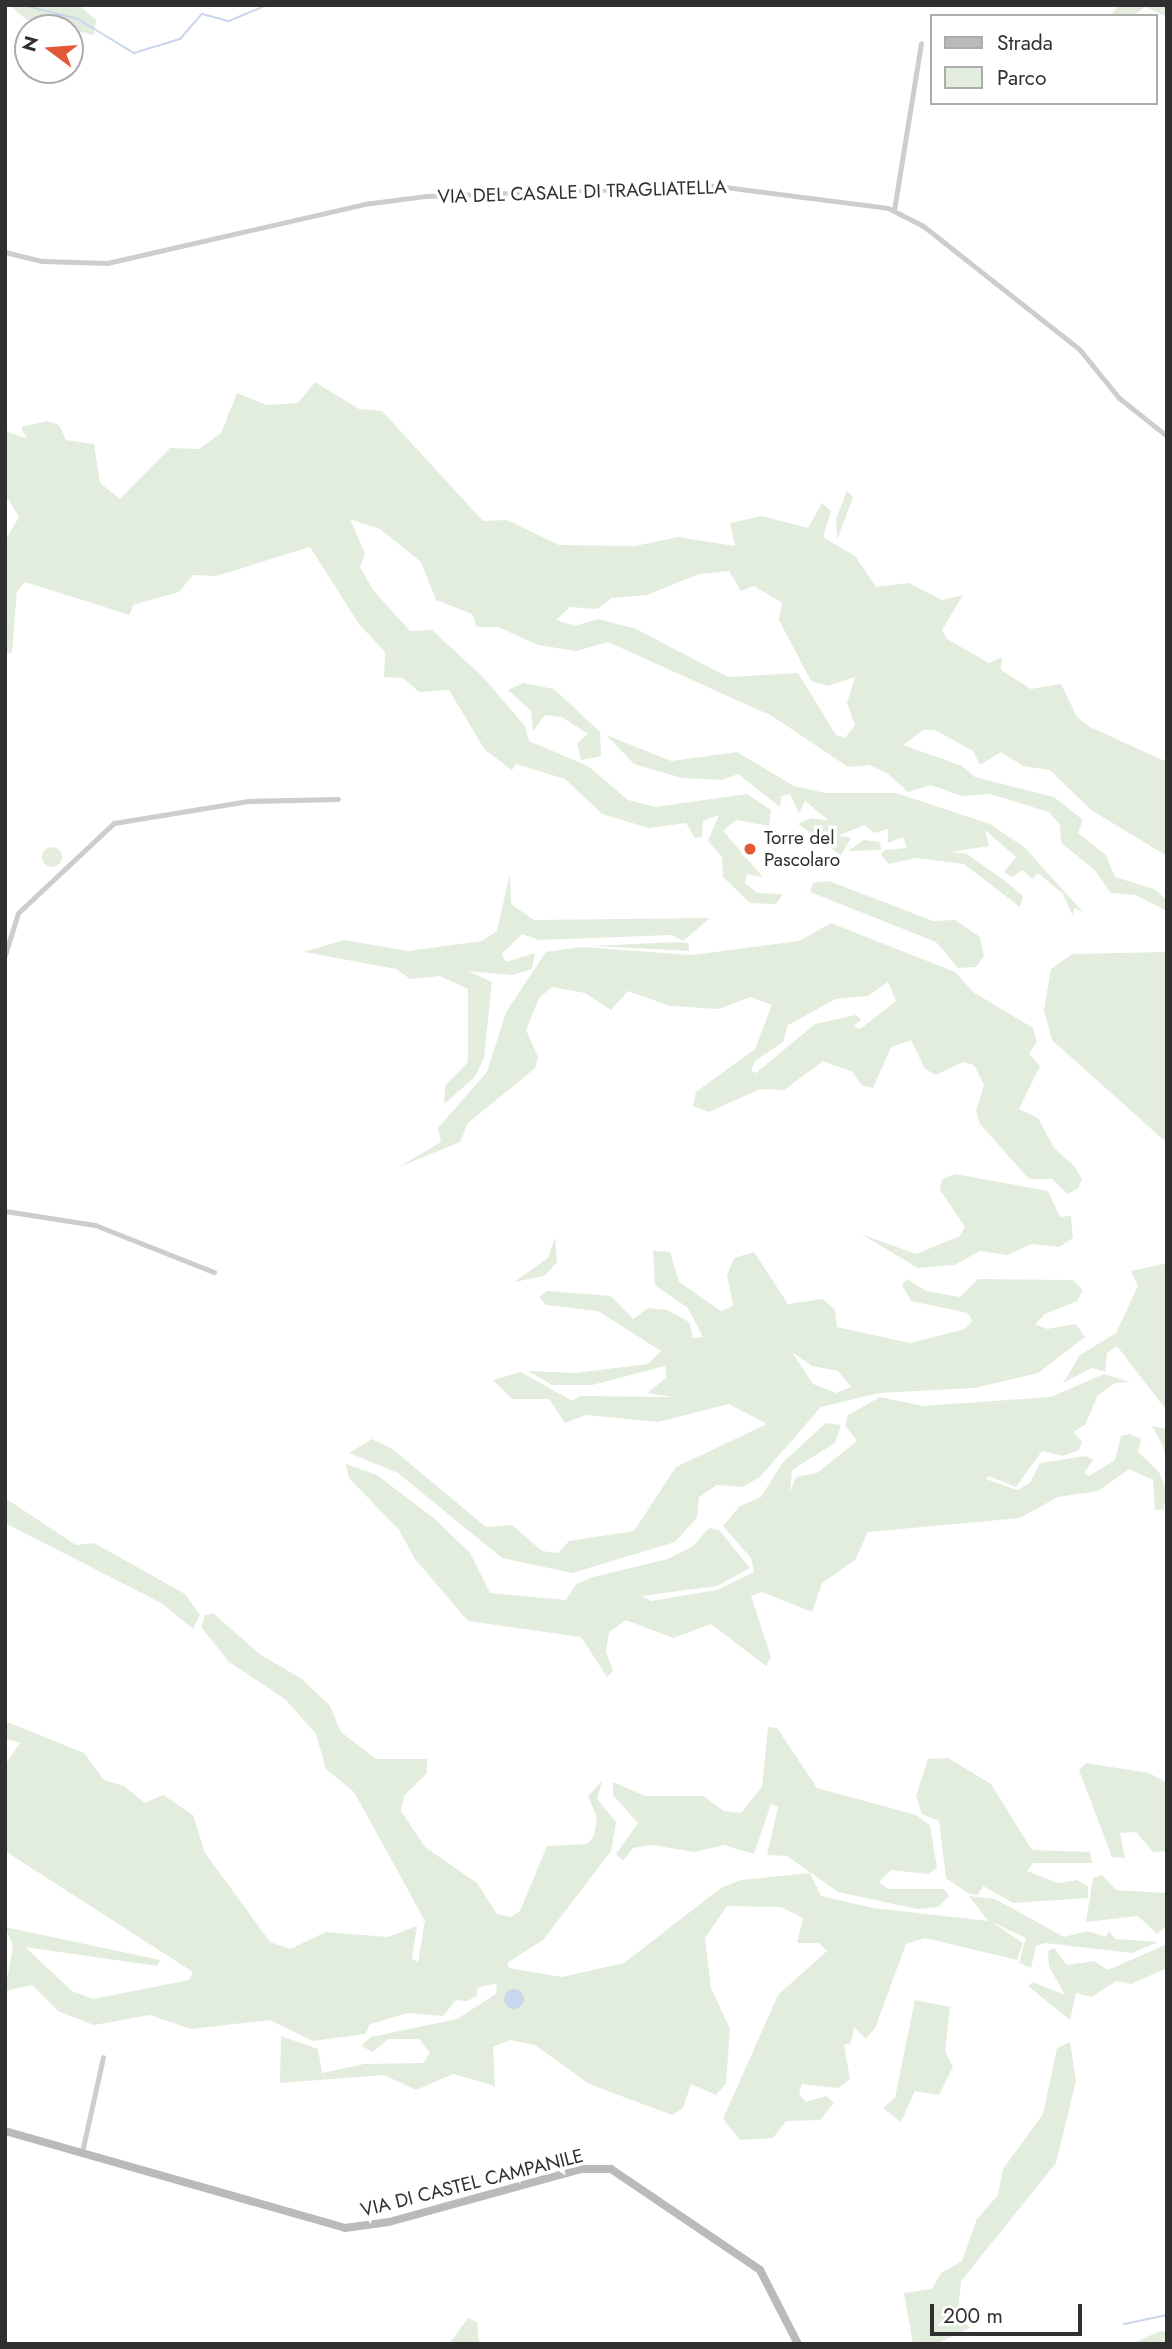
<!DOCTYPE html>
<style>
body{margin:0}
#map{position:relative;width:1172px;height:2349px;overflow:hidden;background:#fff;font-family:Jost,sans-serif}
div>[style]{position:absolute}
.green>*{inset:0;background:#e2edde}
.round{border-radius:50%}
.water>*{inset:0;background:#cad6ec}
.stream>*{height:2px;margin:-1px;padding:0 1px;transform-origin:1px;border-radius:1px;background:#cad6ec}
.street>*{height:5px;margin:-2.5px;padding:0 2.5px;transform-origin:2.5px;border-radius:2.5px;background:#cdcdcd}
.secondary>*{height:8px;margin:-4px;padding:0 4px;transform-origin:4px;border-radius:4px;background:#bababa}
.dots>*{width:19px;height:19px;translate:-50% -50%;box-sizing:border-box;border:4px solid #fff;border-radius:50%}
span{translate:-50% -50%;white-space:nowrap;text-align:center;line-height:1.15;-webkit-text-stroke:7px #fff;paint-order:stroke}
.street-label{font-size:19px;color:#303030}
.poi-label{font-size:19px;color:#303030}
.left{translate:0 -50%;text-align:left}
.frame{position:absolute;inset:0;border:7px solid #303030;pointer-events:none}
.legend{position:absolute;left:930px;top:14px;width:228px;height:91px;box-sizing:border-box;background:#fff;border:2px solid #acacac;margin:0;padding:9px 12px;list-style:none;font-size:21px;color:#303030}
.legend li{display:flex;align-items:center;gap:14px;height:35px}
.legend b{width:35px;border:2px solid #acacac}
.north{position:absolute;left:14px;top:14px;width:70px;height:70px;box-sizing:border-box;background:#fff;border:2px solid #acacac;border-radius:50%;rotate:286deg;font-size:19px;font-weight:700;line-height:28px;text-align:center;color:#303030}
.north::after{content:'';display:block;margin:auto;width:24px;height:32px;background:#e45935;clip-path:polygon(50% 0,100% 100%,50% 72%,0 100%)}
.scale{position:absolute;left:930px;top:2304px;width:152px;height:32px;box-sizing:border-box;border:4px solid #303030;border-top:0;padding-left:9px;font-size:21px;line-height:24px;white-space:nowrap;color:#303030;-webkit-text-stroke:5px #fff;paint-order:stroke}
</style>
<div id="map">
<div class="green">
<i style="clip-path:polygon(9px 5px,79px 5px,96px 20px,94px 35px,27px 20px)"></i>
<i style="clip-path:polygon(1119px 5px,1167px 5px,1167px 17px,1145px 7px,1133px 16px,1110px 16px)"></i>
<i style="clip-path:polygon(evenodd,315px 382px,359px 409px,382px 411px,483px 521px,507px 520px,559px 545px,635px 546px,678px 537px,735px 546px,730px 523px,762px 516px,808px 528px,822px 503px,831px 511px,823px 537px,855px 556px,876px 587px,909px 583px,942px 600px,963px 595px,942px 630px,947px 639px,989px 663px,1002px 657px,1001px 670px,1031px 689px,1061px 684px,1077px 717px,1090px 727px,1167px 762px,1167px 856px,1091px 810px,1050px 770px,1023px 766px,1001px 752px,980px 765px,973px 751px,935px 730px,923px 730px,903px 745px,962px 766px,975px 777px,1054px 797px,1083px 820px,1078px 833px,1106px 855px,1115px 877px,1154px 889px,1167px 900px,1167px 911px,1135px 895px,1111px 893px,1094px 869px,1061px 843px,1060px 825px,1049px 812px,990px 794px,961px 796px,931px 785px,908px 792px,887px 773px,869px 765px,848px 767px,772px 716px,608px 642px,576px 651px,538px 645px,498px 627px,477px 627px,472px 614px,436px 600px,421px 562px,380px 529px,350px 519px,365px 554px,360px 567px,373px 590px,410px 631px,432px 630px,483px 677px,525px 726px,529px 741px,588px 766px,628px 800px,655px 807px,747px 794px,771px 810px,769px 826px,736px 820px,723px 831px,763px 877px,747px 874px,745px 883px,757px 893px,783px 894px,776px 904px,750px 903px,723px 877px,722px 857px,708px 841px,719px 815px,703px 821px,702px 837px,695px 838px,686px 823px,649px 828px,602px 814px,565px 779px,516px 764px,512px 770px,485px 750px,449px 690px,419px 692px,403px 678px,384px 677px,385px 652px,359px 624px,310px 547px,216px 576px,193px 575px,179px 592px,133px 605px,130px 615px,25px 582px,17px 591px,12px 652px,5px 655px,5px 541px,19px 517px,5px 494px,5px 431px,27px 439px,21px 427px,47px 421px,59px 425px,66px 440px,94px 444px,100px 483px,120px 499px,170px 448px,199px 449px,221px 433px,237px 393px,267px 405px,298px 403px,315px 382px,729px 571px,741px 591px,754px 586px,782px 603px,779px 620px,811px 681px,828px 686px,855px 677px,847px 703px,855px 725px,845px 738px,836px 735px,798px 673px,728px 677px,636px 629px,598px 619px,575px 626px,556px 620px,570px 607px,597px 609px,612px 598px,647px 595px,699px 574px,729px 571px)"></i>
<i style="clip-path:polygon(847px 491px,853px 497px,837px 540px,836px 519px)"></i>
<i style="clip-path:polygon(523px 683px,554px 689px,600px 732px,601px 756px,581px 760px,577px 743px,588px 734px,562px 717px,545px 715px,533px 731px,531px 711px,508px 690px)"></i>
<i style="clip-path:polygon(606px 735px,671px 761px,737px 752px,794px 786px,825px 793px,896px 793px,990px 824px,1024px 847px,1083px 912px,1074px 908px,1073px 916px,1063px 894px,1038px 873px,1032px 879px,1023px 870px,1012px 877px,1004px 872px,1016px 857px,985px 830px,989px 846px,951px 852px,967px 854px,1005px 881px,1023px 896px,1020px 907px,964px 864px,916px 858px,889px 864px,881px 855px,885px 850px,907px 848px,903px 837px,888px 843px,888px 829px,874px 833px,865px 825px,840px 835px,822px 832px,851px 838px,841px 855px,798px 824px,811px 818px,829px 821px,805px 801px,799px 813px,790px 794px,781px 796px,780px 807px,738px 774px,722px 780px,682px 778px,634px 764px)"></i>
<i style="clip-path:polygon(864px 840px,880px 842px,881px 850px,848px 851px)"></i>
<i class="round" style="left:42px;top:847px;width:20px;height:20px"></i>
<i style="clip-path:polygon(510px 873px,511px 904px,534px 920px,710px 918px,683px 941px,672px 935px,539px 940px,522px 934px,502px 954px,506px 962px,535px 953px,532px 969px,512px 975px,468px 971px,492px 982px,484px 1058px,475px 1077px,444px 1104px,445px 1086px,468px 1062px,468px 989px,440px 976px,410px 979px,396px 969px,304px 952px,344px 940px,408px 951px,482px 941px,497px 931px)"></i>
<i style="clip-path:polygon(829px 881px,933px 921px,955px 920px,980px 937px,984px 956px,976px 967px,958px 968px,936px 942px,810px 892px,813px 883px)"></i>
<i style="clip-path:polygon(evenodd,831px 923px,955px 972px,973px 992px,1033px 1028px,1037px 1042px,1029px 1054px,1040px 1066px,1019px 1109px,1038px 1118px,1054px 1148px,1074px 1166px,1082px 1179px,1078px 1188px,1068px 1194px,1052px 1179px,1029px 1179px,980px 1124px,976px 1111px,984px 1085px,974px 1065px,963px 1062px,936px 1075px,925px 1069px,911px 1040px,891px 1047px,873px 1088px,861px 1085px,853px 1072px,823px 1061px,784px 1090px,760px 1089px,709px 1112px,693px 1106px,696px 1092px,755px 1049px,772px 1005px,751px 997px,719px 1009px,670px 1006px,628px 991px,611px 1010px,585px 993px,552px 987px,539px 998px,526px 1030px,538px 1057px,535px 1068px,468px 1123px,460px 1142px,399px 1167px,441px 1142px,438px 1128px,487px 1072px,506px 1012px,546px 952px,581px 947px,692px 955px,799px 941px,831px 923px,888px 982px,896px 1001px,860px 1029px,853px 1026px,861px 1020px,856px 1015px,815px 1024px,756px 1073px,751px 1071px,755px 1061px,783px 1042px,788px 1025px,836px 999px,868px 996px,888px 982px)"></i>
<i style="clip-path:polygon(677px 942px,689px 943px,689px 951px,593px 946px)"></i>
<i style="clip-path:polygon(1167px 952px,1167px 1143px,1052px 1040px,1044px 1010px,1051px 969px,1072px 954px)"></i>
<i style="clip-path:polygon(955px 1174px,1048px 1191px,1060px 1217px,1071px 1216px,1073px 1238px,1059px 1247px,1032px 1244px,1007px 1255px,980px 1251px,954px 1265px,918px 1268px,861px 1234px,916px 1254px,960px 1236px,965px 1227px,940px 1190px,942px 1179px)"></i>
<i style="clip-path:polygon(555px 1237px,557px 1262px,544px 1276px,514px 1282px,548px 1258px)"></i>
<i style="clip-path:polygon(evenodd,653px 1251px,670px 1252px,679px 1282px,721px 1311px,733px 1306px,727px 1275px,734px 1258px,754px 1252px,788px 1304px,823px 1299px,835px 1310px,837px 1327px,910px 1343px,965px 1329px,972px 1321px,968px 1313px,911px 1301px,902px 1285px,907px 1279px,926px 1291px,960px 1297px,978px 1279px,1073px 1280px,1083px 1290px,1077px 1301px,1045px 1314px,1035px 1324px,1047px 1329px,1076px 1324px,1085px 1337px,1038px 1373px,974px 1388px,879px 1393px,821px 1407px,760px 1477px,742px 1487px,717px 1485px,699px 1497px,697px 1518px,675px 1542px,572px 1573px,502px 1558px,398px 1473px,349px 1453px,372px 1439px,391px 1448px,486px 1527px,512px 1525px,542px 1551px,558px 1553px,569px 1541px,634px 1531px,676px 1467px,767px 1424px,729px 1404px,658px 1422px,586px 1415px,565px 1423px,549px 1399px,512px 1399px,493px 1380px,521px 1372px,572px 1401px,580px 1396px,673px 1397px,647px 1393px,666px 1378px,665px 1366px,592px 1385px,552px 1385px,528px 1371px,575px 1373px,648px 1364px,661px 1351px,598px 1311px,546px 1305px,539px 1297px,547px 1291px,611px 1296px,633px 1319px,648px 1308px,667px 1310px,689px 1322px,693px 1338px,703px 1337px,688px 1308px,655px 1285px,653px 1251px,792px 1352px,812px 1366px,838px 1371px,851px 1387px,836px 1393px,813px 1384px,792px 1352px)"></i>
<i style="clip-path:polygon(1167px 1263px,1167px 1411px,1117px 1346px,1107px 1353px,1105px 1372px,1092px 1368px,1063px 1383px,1080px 1355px,1116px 1333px,1138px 1286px,1131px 1271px)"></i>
<i style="clip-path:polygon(1104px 1374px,1130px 1382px,1115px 1383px,1098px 1395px,1085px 1425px,1073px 1432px,1082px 1442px,1079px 1450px,1063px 1456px,1042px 1451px,1016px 1487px,989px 1476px,986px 1479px,1017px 1490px,1030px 1483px,1040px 1463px,1086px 1456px,1093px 1460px,1084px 1473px,1089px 1476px,1115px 1460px,1121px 1436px,1129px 1434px,1141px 1439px,1138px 1452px,1159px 1472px,1167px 1492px,1163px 1510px,1155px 1510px,1153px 1480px,1129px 1469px,1098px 1491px,1058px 1497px,1020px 1518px,868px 1532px,855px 1560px,822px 1583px,812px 1612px,762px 1592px,751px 1596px,771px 1657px,766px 1666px,711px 1624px,673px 1638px,626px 1620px,609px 1632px,606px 1652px,613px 1671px,607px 1677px,581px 1637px,468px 1621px,415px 1559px,399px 1530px,349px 1478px,346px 1464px,377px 1475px,436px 1520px,470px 1553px,490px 1593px,566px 1600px,576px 1584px,593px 1577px,668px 1559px,693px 1546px,709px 1528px,719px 1530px,750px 1568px,717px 1586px,641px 1596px,651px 1601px,717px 1590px,754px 1572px,751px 1558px,723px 1526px,740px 1506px,761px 1497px,783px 1462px,826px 1423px,841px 1425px,835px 1443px,792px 1470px,790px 1492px,796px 1477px,817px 1473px,857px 1441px,845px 1425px,848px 1415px,880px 1397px,923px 1406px,1051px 1397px)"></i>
<i style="clip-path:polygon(1152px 1426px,1167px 1429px,1167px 1461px,1162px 1444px)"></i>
<i style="clip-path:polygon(5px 1498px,76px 1545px,94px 1543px,185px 1594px,200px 1615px,193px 1629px,163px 1604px,5px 1523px)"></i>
<i style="clip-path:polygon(213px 1613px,261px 1655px,302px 1679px,330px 1706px,341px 1732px,376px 1759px,427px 1759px,427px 1773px,404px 1796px,401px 1811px,425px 1847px,477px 1883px,497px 1914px,511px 1917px,520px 1911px,547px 1846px,587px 1844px,594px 1836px,597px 1818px,588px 1796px,602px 1781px,597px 1799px,616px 1822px,611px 1851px,543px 1940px,507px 1963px,509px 1968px,562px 1977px,624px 1963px,721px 1888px,741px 1880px,810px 1873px,821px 1896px,873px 1908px,988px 1921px,969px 1896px,995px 1899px,1064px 1937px,1087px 1931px,1106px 1937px,1109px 1931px,1115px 1939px,1158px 1942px,1132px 1953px,1045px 1943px,1036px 1946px,1031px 1968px,1019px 1963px,1026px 1938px,990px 1921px,1023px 1943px,1017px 1960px,925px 1938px,906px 1944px,875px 2028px,866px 2039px,854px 2027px,851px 2043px,844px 2045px,850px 2079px,838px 2088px,802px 2084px,799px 2094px,806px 2102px,826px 2096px,834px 2103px,820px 2120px,786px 2121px,773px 2138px,740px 2140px,723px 2119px,778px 1995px,827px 1951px,819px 1943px,797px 1943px,803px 1918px,781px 1907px,727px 1906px,705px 1938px,711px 1988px,730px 2029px,726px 2083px,716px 2095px,691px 2084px,683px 2108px,672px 2115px,589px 2084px,535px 2045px,510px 2040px,493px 2047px,495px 2086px,453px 2074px,416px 2090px,384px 2075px,280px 2083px,281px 2036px,318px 2049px,322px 2073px,364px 2064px,423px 2063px,430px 2053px,419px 2039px,388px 2039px,373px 2052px,361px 2046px,371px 2037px,457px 2019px,496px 1994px,497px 1983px,477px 1988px,477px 1996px,467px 2001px,456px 2000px,443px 2016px,408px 2013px,370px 2024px,365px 2034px,313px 2041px,270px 2020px,191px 2029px,150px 2015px,94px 2025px,58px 2011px,32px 1985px,5px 1991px,13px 1946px,5px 1927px,160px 1960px,157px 1966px,25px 1947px,72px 1991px,93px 1999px,189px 1980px,193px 1972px,5px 1851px,5px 1765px,20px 1743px,5px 1738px,5px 1721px,84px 1753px,104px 1780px,124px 1786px,145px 1803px,163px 1795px,193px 1815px,205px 1853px,270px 1942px,290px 1949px,326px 1932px,388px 1937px,417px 1926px,412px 1959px,418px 1962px,425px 1921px,354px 1792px,326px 1769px,316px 1734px,285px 1699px,229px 1662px,201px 1627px,205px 1615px)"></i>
<i style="clip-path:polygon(768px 1727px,777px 1728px,817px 1788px,916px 1815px,930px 1825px,937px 1868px,928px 1874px,891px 1870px,879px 1882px,888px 1889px,944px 1889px,949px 1896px,938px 1907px,917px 1909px,838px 1892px,787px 1856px,767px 1855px,778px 1807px,771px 1804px,754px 1854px,724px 1845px,694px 1852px,652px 1845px,633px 1848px,623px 1861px,616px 1854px,638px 1823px,613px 1795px,613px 1782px,645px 1796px,703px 1796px,724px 1811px,741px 1813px,762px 1787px)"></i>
<i style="clip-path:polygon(948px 1758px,991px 1784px,1032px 1850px,1090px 1852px,1092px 1863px,1033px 1863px,1027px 1871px,1058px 1883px,1077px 1880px,1088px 1886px,1088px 1898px,1013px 1903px,983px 1886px,978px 1895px,969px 1894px,946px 1878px,939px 1821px,922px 1814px,916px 1796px,928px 1759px)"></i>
<i style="clip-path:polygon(1086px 1763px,1149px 1773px,1167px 1783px,1167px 1851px,1153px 1852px,1136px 1832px,1120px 1833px,1125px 1858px,1112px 1857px,1079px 1770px)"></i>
<i style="clip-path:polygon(1102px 1875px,1116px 1890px,1167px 1893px,1167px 1925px,1157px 1934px,1138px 1916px,1086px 1922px,1093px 1878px)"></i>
<i style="clip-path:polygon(1167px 1944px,1167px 1968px,1131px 1984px,1117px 1981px,1091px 1997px,1076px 1993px,1070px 2020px,1028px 1986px,1033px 1982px,1065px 1995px,1049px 1966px,1048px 1951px,1054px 1948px,1067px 1965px,1094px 1961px,1108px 1970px)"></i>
<i style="clip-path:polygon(915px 2000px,950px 2007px,945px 2051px,953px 2067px,939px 2095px,915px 2091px,901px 2122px,883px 2108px,895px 2098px)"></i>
<i style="clip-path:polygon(1070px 2042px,1076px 2081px,1056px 2163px,961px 2281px,958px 2314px,970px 2328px,936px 2344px,913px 2344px,904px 2293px,932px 2289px,941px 2273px,962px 2261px,977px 2219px,998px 2195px,1003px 2169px,1043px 2114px,1057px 2048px)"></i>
<i style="clip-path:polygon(468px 2318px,477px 2322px,479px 2343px,449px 2344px)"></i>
<i style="clip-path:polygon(1160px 2331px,1167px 2332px,1167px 2344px,1132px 2344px)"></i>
</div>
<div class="water">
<i class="round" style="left:504px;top:1989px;width:20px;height:20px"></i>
</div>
<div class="stream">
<i style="left:23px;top:5px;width:57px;rotate:14.3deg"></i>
<i style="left:78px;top:19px;width:66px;rotate:31.3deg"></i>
<i style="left:134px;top:53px;width:48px;rotate:-16.9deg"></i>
<i style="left:180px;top:39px;width:33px;rotate:-49deg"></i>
<i style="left:202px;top:14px;width:28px;rotate:15deg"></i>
<i style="left:229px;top:21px;width:41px;rotate:-22.8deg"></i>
<i style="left:1124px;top:2324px;width:44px;rotate:-11.8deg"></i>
</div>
<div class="street">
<i style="left:894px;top:210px;width:169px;rotate:-80.8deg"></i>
<i style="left:5px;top:252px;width:38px;rotate:14deg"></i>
<i style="left:42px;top:261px;width:65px;rotate:1.8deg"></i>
<i style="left:107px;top:263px;width:264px;rotate:-12.9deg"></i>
<i style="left:364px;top:204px;width:63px;rotate:-7.4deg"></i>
<i style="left:426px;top:196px;width:291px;rotate:-2deg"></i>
<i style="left:717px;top:186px;width:172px;rotate:7.3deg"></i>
<i style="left:888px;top:208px;width:38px;rotate:27deg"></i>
<i style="left:922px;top:225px;width:201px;rotate:38.3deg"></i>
<i style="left:1080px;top:350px;width:62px;rotate:50.9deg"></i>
<i style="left:1119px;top:398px;width:61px;rotate:38.4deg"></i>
<i style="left:5px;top:955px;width:44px;rotate:-72.8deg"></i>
<i style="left:18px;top:913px;width:132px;rotate:-43.2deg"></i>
<i style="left:114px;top:823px;width:136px;rotate:-9.3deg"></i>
<i style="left:248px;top:801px;width:90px;rotate:-1.3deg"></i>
<i style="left:5px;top:1211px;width:91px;rotate:8.8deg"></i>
<i style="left:95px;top:1225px;width:128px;rotate:21.6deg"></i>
<i style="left:82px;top:2152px;width:97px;rotate:-77.5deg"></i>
</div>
<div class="secondary">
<i style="left:5px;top:2131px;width:354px;rotate:15.9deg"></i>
<i style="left:345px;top:2228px;width:44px;rotate:-7.8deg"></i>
<i style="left:389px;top:2222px;width:199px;rotate:-15.4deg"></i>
<i style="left:581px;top:2169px;width:30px"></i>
<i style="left:611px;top:2169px;width:180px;rotate:34.1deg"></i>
<i style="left:760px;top:2270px;width:83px;rotate:62.8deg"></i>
</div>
<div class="dots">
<i style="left:750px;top:849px;background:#e45935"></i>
</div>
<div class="street-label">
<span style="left:582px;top:192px;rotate:-2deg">VIA DEL CASALE DI TRAGLIATELLA</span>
<span style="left:472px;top:2183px;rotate:-14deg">VIA DI CASTEL CAMPANILE</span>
</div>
<div class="poi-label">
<span class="left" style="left:764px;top:849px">Torre del<br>Pascolaro</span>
</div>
<div class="frame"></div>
<ul class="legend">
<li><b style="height:9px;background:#bababa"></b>Strada</li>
<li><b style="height:19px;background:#e2edde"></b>Parco</li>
</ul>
<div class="north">N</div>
<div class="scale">200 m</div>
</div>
